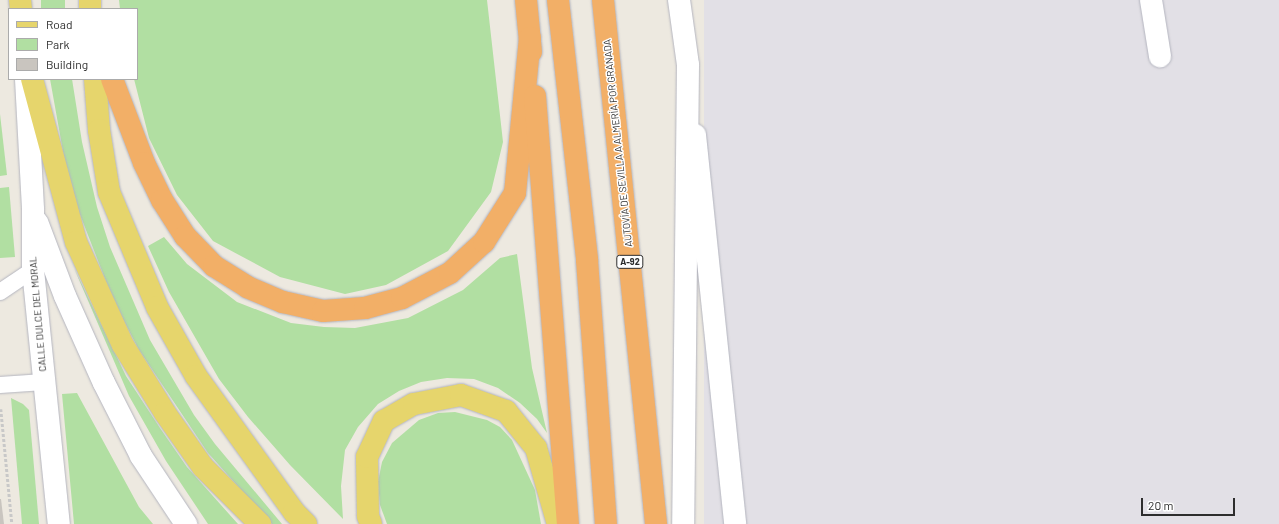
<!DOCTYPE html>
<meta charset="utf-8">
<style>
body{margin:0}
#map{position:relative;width:1279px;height:524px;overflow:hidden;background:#ede9e0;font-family:Barlow,sans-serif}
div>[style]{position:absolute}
.industrial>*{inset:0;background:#e2e0e6;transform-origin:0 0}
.green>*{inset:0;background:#b1dfa2;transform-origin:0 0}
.building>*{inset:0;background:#c9c5bf}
.path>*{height:2.5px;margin-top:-1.25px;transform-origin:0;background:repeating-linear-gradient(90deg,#c8c8c8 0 3px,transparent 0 5px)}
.roads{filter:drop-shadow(0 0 1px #b4b5bf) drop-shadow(0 0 1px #b4b5bf)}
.lane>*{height:16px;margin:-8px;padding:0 8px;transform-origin:8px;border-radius:8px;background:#fff}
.street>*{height:22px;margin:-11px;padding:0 11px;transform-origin:11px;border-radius:11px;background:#fff}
.secondary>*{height:22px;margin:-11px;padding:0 11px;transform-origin:11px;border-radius:11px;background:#fff}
.primary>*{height:22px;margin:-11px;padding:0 11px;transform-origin:11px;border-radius:11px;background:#e6d56c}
.highway>*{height:22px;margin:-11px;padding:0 11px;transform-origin:11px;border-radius:11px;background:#f2af67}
span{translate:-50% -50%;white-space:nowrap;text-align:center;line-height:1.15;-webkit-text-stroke:3px #fff;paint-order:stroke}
.shield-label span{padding:1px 3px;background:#fff;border:1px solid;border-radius:3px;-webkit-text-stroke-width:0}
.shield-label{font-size:9px;color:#2d2d2d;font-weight:700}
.street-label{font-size:10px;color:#2d2d2d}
.legend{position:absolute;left:8px;top:8px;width:130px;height:72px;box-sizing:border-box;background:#fff;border:1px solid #ababab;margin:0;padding:5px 7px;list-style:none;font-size:12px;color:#2d2d2d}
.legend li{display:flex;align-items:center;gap:8px;height:20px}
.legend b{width:20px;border:1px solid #ababab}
.scale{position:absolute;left:1141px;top:498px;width:94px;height:18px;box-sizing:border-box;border:2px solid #2d2d2d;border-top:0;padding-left:5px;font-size:12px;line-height:14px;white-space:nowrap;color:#2d2d2d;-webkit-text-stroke:3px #fff;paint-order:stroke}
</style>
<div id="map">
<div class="industrial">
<i style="left:704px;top:0;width:575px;height:528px"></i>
</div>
<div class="green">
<i style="left:41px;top:0;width:24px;height:9px"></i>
<i style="clip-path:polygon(119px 0,487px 0,503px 142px,491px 192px,448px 251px,386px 285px,345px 294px,280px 277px,213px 241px,177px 195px,149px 138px,134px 79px,137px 79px,137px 9px,120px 9px)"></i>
<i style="clip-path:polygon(50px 79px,72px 79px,82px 142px,97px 207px,110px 247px,150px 340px,194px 415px,215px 444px,282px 524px,272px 524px,208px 453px,139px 350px,114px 302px,79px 212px,64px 157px)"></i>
<i style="clip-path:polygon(0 114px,7px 175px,0 176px)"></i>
<i style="clip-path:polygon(9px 187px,15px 257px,0 258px,0 188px)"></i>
<i style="clip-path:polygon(164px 237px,187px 264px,237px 302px,291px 323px,324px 327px,355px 328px,408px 318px,463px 290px,500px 258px,517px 254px,532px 368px,547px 433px,537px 419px,520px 403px,498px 388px,474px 379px,447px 378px,421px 382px,399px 391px,378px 404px,358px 427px,345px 450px,341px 486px,343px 519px,290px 465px,248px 417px,219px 379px,169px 292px,148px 246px)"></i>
<i style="clip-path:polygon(74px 268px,126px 376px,160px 428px,187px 467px,238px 524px,208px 524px,166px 461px,129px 396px)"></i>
<i style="clip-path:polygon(77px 393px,139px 507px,153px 524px,74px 524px,62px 394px)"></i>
<i style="clip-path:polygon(11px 398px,23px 404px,29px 410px,39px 524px,22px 524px)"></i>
<i style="clip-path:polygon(455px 412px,487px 420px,500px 427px,512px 440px,535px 490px,541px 524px,387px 524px,380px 505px,378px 482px,382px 462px,392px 443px,419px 420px,438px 413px)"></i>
</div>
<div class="building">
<i style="clip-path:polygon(0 499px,1px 499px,4px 524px,0 524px)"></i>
</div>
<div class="path">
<i style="left:1px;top:409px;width:116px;rotate:84.5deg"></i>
</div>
<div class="roads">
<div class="lane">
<i style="left:0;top:292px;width:40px;rotate:-34deg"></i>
<i style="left:0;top:385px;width:44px;rotate:-3.9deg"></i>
</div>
<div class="street">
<i style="left:1151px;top:0;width:57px;rotate:80.9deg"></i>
<i style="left:695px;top:135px;width:391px;rotate:84.1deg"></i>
</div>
<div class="secondary">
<i style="left:679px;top:0;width:66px;rotate:82.1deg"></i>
<i style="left:688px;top:65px;width:459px;rotate:90.6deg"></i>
<i style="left:26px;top:79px;width:131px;rotate:86.9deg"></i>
<i style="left:33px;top:210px;width:60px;rotate:90deg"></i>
<i style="left:33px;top:270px;width:255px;rotate:84.2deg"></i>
<i style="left:37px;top:222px;width:79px;rotate:69.3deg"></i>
<i style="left:65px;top:296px;width:95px;rotate:65.9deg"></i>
<i style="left:104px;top:383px;width:82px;rotate:63.1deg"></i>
<i style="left:141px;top:456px;width:82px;rotate:56.5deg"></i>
</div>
<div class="primary">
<i style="left:20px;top:0;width:9px;rotate:84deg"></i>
<i style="left:90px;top:0;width:9px;rotate:90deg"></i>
<i style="left:32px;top:79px;width:169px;rotate:74.9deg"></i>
<i style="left:76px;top:242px;width:113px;rotate:65.5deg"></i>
<i style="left:123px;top:345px;width:80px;rotate:58.3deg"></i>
<i style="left:165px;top:413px;width:66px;rotate:54.9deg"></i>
<i style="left:203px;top:467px;width:81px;rotate:45deg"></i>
<i style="left:95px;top:79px;width:51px;rotate:85.5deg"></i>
<i style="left:99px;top:130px;width:63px;rotate:80.8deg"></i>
<i style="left:109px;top:192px;width:125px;rotate:67.3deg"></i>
<i style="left:157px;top:307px;width:79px;rotate:60.5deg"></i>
<i style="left:196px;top:376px;width:168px;rotate:54.2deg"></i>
<i style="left:294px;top:512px;width:17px;rotate:45deg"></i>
<i style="left:371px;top:524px;width:9px;rotate:-111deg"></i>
<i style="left:368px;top:516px;width:59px;rotate:-91deg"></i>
<i style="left:367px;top:457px;width:40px;rotate:-65deg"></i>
<i style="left:384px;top:421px;width:34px;rotate:-30deg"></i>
<i style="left:414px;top:404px;width:48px;rotate:-10.8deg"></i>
<i style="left:461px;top:395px;width:48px;rotate:19.6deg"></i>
<i style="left:506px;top:411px;width:48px;rotate:51deg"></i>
<i style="left:536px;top:448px;width:79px;rotate:73.9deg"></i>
</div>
<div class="highway">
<i style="left:526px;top:0;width:52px;rotate:84.5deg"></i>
<i style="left:558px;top:0;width:262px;rotate:83.6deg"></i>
<i style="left:587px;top:260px;width:265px;rotate:85.9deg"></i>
<i style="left:603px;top:0;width:527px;rotate:84.22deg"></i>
<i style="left:112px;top:79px;width:90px;rotate:69.1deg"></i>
<i style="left:144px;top:163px;width:41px;rotate:64.1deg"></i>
<i style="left:162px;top:200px;width:43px;rotate:57.4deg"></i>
<i style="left:185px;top:236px;width:42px;rotate:46deg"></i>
<i style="left:214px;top:266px;width:39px;rotate:32deg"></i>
<i style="left:247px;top:287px;width:39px;rotate:23deg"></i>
<i style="left:283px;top:302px;width:41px;rotate:12.7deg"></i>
<i style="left:323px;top:311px;width:42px;rotate:-4.1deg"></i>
<i style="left:365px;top:308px;width:38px;rotate:-15deg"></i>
<i style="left:402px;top:298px;width:54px;rotate:-27.5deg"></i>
<i style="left:450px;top:273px;width:46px;rotate:-42.4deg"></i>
<i style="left:484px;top:242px;width:58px;rotate:-57.7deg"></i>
<i style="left:515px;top:193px;width:156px;rotate:-84.5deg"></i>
<i style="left:535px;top:96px;width:429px;rotate:85.6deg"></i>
</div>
</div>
<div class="shield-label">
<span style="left:630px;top:262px">A-92</span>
</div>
<div class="street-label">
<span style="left:618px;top:143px;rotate:-96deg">AUTOVÍA DE SEVILLA A ALMERÍA POR GRANADA</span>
<span style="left:38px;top:314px;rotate:-95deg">CALLE DULCE DEL MORAL</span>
</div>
<ul class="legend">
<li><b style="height:5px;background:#e6d56c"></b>Road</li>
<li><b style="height:11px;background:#b1dfa2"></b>Park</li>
<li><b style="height:11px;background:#c9c5bf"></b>Building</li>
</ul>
<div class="scale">20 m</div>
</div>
